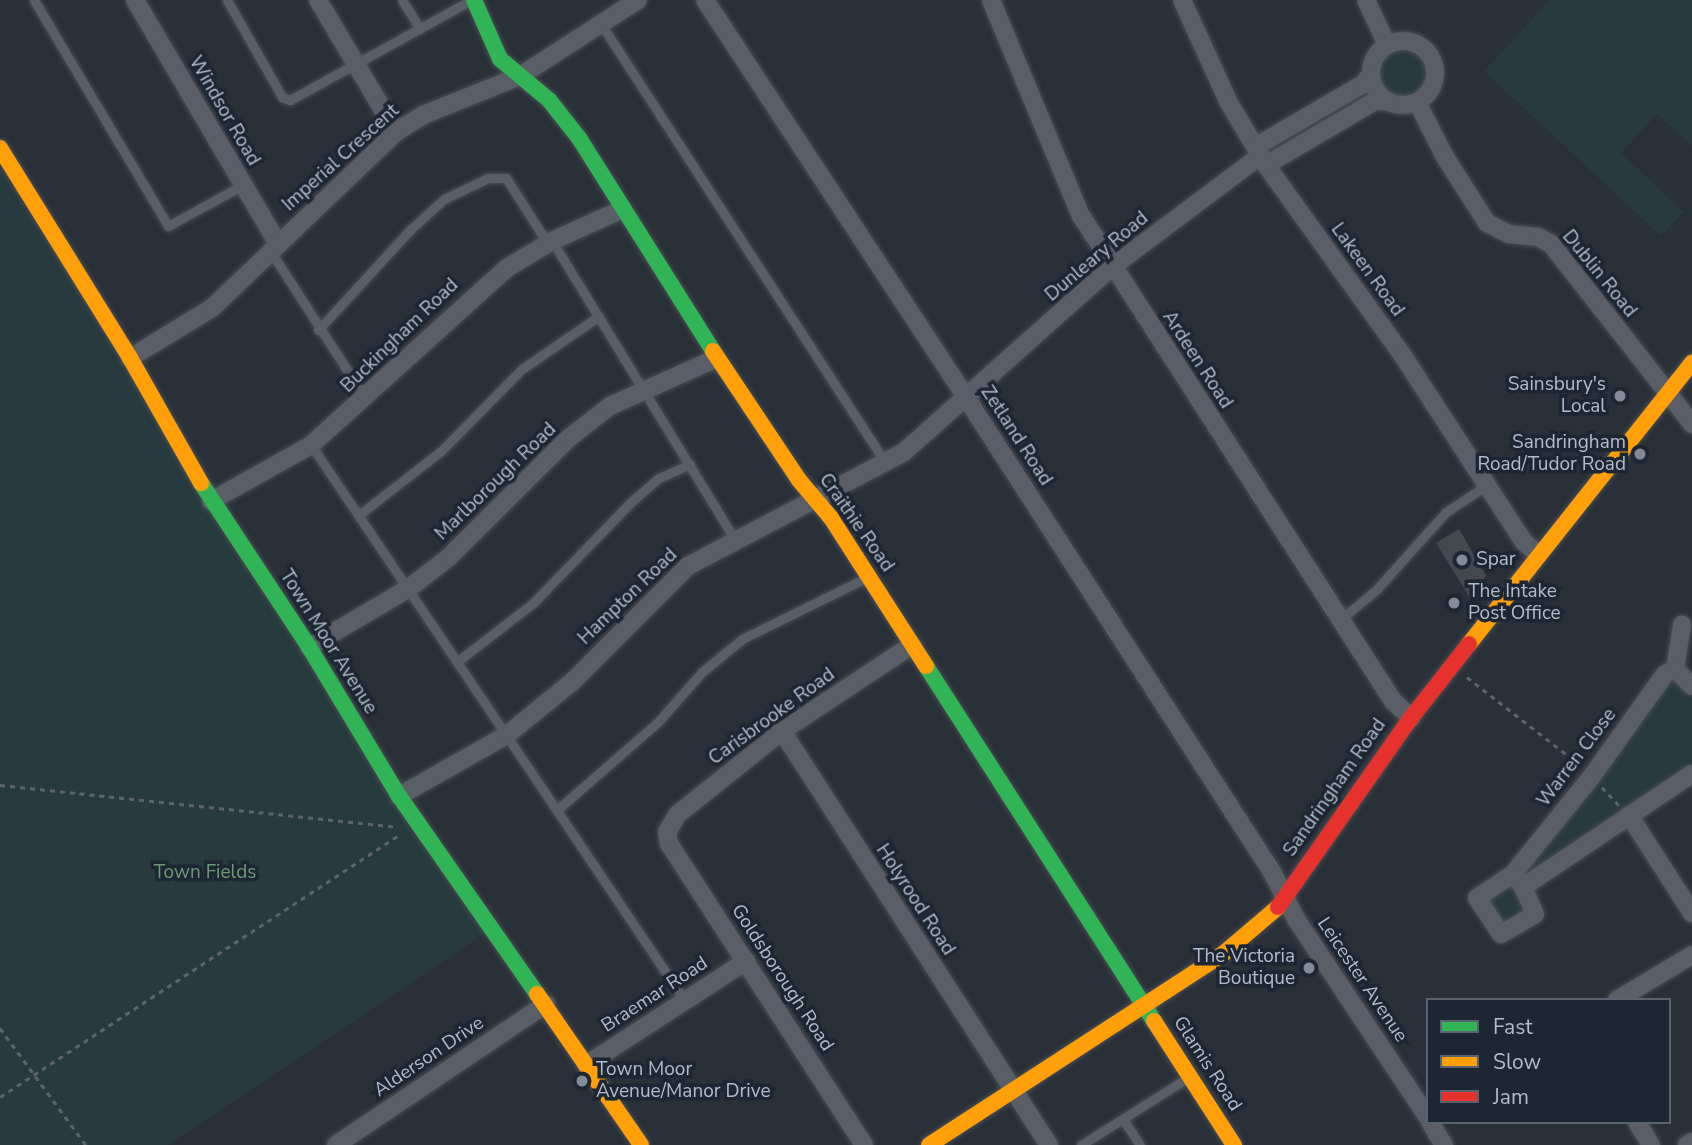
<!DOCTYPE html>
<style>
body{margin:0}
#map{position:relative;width:1692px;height:1145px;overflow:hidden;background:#2a3038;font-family:"Nunito Sans",sans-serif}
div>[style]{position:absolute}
.green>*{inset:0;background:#273a3e}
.round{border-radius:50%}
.building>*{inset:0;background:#444950}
.path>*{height:2.5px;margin-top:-1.25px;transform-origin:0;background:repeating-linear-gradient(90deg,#5d636a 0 5px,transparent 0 10px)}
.roads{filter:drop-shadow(0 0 2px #484c53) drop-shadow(0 0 2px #484c53)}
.lane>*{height:9px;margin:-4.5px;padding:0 4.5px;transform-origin:4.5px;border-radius:4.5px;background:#5a5e66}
.street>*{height:18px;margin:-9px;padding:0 9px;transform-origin:9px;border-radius:9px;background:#5a5e66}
.street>.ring{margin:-9px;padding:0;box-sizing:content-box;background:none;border:18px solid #5a5e66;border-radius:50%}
.fast>*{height:16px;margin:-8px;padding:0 8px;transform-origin:8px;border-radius:8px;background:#30b455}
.slow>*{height:16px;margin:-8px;padding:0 8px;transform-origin:8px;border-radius:8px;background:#ff9f0a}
.jam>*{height:16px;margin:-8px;padding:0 8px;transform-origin:8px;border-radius:8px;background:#e5322d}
.dots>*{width:19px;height:19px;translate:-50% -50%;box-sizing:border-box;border:4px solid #1d2633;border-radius:50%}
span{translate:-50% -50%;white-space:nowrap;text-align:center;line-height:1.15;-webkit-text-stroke:7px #1d2633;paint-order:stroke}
.street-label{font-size:19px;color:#b4bcc9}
.poi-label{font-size:19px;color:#b4bcc9}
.right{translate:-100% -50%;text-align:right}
.left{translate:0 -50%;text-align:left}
.park-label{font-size:19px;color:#6b9a76}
.legend{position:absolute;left:1426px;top:998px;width:245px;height:126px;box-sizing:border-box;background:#1d2633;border:2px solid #59626f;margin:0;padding:9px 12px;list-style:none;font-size:21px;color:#b4bcc9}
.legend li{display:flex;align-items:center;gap:14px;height:35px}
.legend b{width:35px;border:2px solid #59626f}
</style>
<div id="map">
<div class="green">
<i style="clip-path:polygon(1550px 0,1692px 0,1692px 146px,1657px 114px,1621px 153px,1684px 212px,1661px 236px,1484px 71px)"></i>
<i class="round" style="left:1379px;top:48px;width:48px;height:48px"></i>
<i style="clip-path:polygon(0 167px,488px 931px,168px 1145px,0 1145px)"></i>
<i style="clip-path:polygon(1675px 677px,1692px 700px,1692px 764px,1533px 869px,1529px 867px,1669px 679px)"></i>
<i style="clip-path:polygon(1513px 883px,1527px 911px,1506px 924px,1486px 903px)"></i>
</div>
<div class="building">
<i style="clip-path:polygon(1459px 529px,1486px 576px,1470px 598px,1436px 543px)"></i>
</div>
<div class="path">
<i style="left:1467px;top:677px;width:143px;rotate:37.9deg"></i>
<i style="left:0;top:785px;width:399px;rotate:6deg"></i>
<i style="left:1602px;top:787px;width:25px;rotate:47deg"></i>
<i style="left:0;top:1028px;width:145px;rotate:53.7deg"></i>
<i style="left:0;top:1097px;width:480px;rotate:-33.3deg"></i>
</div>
<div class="roads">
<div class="lane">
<i style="left:34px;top:0;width:263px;rotate:59.3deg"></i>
<i style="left:168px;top:226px;width:85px;rotate:-28.7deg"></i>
<i style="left:227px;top:0;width:112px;rotate:60.4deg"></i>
<i style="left:282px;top:97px;width:9px;rotate:21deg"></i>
<i style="left:290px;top:100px;width:207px;rotate:-28.9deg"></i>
<i style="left:402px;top:0;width:34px;rotate:58deg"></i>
<i style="left:601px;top:24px;width:522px;rotate:57.04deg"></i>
<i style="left:552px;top:241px;width:351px;rotate:58.5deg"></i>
<i style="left:271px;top:252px;width:174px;rotate:57.2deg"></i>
<i style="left:318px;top:330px;width:137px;rotate:-47.4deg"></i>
<i style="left:411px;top:229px;width:45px;rotate:-42.3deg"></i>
<i style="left:444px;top:199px;width:49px;rotate:-25.5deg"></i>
<i style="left:488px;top:178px;width:18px"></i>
<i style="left:506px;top:178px;width:78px;rotate:57.5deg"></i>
<i style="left:311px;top:445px;width:670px;rotate:56.07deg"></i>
<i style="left:360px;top:514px;width:103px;rotate:-37.9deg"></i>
<i style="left:441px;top:451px;width:115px;rotate:-45.4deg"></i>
<i style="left:522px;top:369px;width:93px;rotate:-34.5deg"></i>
<i style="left:1340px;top:620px;width:47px;rotate:-39.8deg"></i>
<i style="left:1376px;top:590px;width:105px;rotate:-48.1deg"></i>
<i style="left:1446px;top:512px;width:49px;rotate:-33.4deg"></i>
<i style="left:458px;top:661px;width:95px;rotate:-37.7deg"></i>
<i style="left:533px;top:603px;width:141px;rotate:-45.9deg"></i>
<i style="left:631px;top:502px;width:37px;rotate:-41deg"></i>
<i style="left:659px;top:478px;width:34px;rotate:-24deg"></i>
<i style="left:557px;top:810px;width:134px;rotate:-41.1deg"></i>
<i style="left:658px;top:722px;width:67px;rotate:-48.7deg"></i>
<i style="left:702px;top:672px;width:52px;rotate:-39.5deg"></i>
<i style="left:742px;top:639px;width:138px;rotate:-26.2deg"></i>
<i style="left:1123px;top:1119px;width:31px;rotate:57deg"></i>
<i style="left:1081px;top:1145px;width:128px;rotate:-32.2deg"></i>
</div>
<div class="street">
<i style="left:135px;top:0;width:283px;rotate:59.6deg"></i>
<i style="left:318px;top:0;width:153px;rotate:59.4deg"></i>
<i style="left:705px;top:0;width:477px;rotate:56.7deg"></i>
<i style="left:967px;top:399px;width:563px;rotate:57.19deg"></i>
<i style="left:1272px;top:872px;width:53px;rotate:62.9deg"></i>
<i style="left:1296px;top:919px;width:239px;rotate:56.4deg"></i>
<i style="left:991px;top:0;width:232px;rotate:67.4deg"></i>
<i style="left:1080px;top:214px;width:579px;rotate:57.27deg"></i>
<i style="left:1393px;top:701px;width:25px;rotate:43deg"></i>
<i style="left:1182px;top:0;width:113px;rotate:65.5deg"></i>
<i style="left:1229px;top:103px;width:72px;rotate:59.2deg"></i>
<i style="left:1266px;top:165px;width:235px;rotate:54.3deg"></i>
<i style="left:1403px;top:356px;width:222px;rotate:57deg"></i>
<i style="left:1524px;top:542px;width:18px;rotate:41deg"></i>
<i style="left:1366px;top:0;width:50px;rotate:65deg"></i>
<i class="ring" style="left:1371px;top:41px;width:46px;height:46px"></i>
<i style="left:1417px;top:102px;width:62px;rotate:63deg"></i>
<i style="left:1445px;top:157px;width:78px;rotate:57.5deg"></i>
<i style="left:1487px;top:223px;width:25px;rotate:27deg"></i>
<i style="left:1509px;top:234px;width:29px;rotate:6deg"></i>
<i style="left:1538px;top:237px;width:15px;rotate:28deg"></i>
<i style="left:1551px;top:244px;width:229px;rotate:51.9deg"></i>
<i style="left:1255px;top:147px;width:125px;rotate:-30.3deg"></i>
<i style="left:1363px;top:84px;width:13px;rotate:-51deg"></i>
<i style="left:1266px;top:165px;width:126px;rotate:-30.4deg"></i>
<i style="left:1375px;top:101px;width:13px"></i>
<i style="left:130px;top:358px;width:96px;rotate:-31.4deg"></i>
<i style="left:212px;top:308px;width:255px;rotate:-43.7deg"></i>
<i style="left:396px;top:132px;width:32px;rotate:-32deg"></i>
<i style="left:423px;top:115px;width:105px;rotate:-21.9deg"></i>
<i style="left:520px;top:76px;width:140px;rotate:-32.8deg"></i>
<i style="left:211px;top:501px;width:115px;rotate:-29.2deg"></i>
<i style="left:311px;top:445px;width:264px;rotate:-42.1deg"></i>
<i style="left:507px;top:268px;width:52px;rotate:-31deg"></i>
<i style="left:552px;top:241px;width:78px;rotate:-24.3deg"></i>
<i style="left:309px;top:647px;width:116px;rotate:-30.5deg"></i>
<i style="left:409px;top:588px;width:49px;rotate:-37.6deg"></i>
<i style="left:448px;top:558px;width:170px;rotate:-44.8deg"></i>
<i style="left:569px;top:438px;width:52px;rotate:-38deg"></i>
<i style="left:610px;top:406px;width:117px;rotate:-24.2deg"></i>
<i style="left:1675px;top:669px;width:45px;rotate:-81deg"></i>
<i style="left:1692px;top:686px;width:24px;rotate:-135deg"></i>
<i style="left:1675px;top:669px;width:11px;rotate:153deg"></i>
<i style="left:1665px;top:674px;width:125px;rotate:125.6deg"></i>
<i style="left:1592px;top:776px;width:126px;rotate:128.9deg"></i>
<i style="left:1513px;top:874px;width:16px;rotate:52deg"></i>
<i style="left:1523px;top:887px;width:203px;rotate:-33.8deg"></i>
<i style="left:782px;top:731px;width:493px;rotate:57.2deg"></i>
<i style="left:399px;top:796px;width:124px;rotate:-29.5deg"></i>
<i style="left:507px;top:735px;width:85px;rotate:-39.3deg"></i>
<i style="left:573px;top:681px;width:163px;rotate:-45deg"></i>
<i style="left:688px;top:566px;width:244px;rotate:-27.8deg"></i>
<i style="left:904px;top:452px;width:278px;rotate:-41.7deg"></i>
<i style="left:1112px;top:267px;width:186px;rotate:-36.9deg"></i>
<i style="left:1629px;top:815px;width:117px;rotate:57.3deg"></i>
<i style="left:1513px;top:874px;width:43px;rotate:146.3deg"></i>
<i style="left:1477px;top:898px;width:43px;rotate:56.3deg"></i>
<i style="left:1501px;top:934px;width:39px;rotate:-30deg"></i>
<i style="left:1535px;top:914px;width:30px;rotate:-114deg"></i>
<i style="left:1617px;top:1000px;width:87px;rotate:-31deg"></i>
<i style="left:586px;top:1065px;width:191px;rotate:-33deg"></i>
<i style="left:1430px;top:1122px;width:27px;rotate:59deg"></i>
<i style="left:1637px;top:1122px;width:27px;rotate:59deg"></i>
<i style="left:336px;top:1145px;width:253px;rotate:-33.9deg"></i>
<i style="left:864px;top:1145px;width:359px;rotate:-122.9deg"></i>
<i style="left:669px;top:844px;width:12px;rotate:-99deg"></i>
<i style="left:667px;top:832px;width:21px;rotate:-59deg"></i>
<i style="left:678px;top:814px;width:133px;rotate:-38.6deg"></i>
<i style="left:782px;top:731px;width:156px;rotate:-33.5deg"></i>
<i style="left:1687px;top:1145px;width:6px;rotate:-31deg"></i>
</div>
<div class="fast">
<i style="left:474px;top:0;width:64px;rotate:66.2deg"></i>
<i style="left:500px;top:59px;width:64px;rotate:39.9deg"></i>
<i style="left:549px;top:100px;width:48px;rotate:51.7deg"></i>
<i style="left:579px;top:138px;width:252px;rotate:57.8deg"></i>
<i style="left:201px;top:483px;width:196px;rotate:56.6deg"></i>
<i style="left:309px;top:647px;width:174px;rotate:58.9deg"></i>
<i style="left:399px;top:796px;width:241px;rotate:55.1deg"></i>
<i style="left:926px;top:666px;width:422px;rotate:57.3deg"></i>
</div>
<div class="slow">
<i style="left:0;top:148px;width:247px;rotate:58.2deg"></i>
<i style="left:130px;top:358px;width:144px;rotate:60.4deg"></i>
<i style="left:713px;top:351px;width:155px;rotate:56.3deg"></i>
<i style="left:799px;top:480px;width:50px;rotate:49.9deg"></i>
<i style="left:831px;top:518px;width:176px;rotate:57.3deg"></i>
<i style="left:1469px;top:644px;width:359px;rotate:-51.6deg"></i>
<i style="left:537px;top:994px;width:183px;rotate:55.4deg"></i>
<i style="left:1154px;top:1021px;width:148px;rotate:57.2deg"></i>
<i style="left:929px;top:1145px;width:351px;rotate:-33deg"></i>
<i style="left:1223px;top:954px;width:72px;rotate:-40.5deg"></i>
</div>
<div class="jam">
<i style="left:1278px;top:907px;width:231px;rotate:-54.9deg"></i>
<i style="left:1411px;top:718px;width:94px;rotate:-51.9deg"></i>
</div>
</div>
<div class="dots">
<i style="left:1620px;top:396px;background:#848b96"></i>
<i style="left:1640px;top:454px;background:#848b96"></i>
<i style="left:1462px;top:560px;background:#848b96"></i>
<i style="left:1454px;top:603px;background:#848b96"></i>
<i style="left:1309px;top:968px;background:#848b96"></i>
<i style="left:582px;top:1081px;background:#848b96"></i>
</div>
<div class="street-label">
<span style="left:224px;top:111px;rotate:60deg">Windsor Road</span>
<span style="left:341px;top:158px;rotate:-42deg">Imperial Crescent</span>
<span style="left:1097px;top:257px;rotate:-40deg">Dunleary Road</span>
<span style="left:1367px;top:270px;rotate:54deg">Lakeen Road</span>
<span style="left:1599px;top:274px;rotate:51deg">Dublin Road</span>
<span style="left:400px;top:336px;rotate:-44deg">Buckingham Road</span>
<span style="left:1197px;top:360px;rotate:57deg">Ardeen Road</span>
<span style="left:1016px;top:436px;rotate:57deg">Zetland Road</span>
<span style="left:496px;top:482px;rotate:-44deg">Marlborough Road</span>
<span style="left:856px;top:523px;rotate:55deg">Craithie Road</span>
<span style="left:628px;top:597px;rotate:-44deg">Hampton Road</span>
<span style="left:328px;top:642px;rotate:58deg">Town Moor Avenue</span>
<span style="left:772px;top:717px;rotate:-36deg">Carisbrooke Road</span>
<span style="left:1577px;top:758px;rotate:-53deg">Warren Close</span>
<span style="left:1335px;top:788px;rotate:-55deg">Sandringham Road</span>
<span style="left:915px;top:900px;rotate:57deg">Holyrood Road</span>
<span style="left:782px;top:978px;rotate:57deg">Goldsborough Road</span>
<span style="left:1362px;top:980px;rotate:56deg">Leicester Avenue</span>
<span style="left:655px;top:995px;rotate:-33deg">Braemar Road</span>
<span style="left:429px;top:1057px;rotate:-34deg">Alderson Drive</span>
<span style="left:1207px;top:1064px;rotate:57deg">Glamis Road</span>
</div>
<div class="poi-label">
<span class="right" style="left:1606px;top:396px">Sainsbury's<br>Local</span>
<span class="right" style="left:1626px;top:454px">Sandringham<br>Road/Tudor Road</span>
<span class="left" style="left:1476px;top:560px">Spar</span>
<span class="left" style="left:1468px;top:603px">The Intake<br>Post Office</span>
<span class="right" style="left:1295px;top:968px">The Victoria<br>Boutique</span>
<span class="left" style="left:596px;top:1081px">Town Moor<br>Avenue/Manor Drive</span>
</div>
<div class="park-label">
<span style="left:205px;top:873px">Town Fields</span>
</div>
<ul class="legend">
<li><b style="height:9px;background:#30b455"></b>Fast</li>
<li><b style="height:9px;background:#ff9f0a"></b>Slow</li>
<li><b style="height:9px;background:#e5322d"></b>Jam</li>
</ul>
</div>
